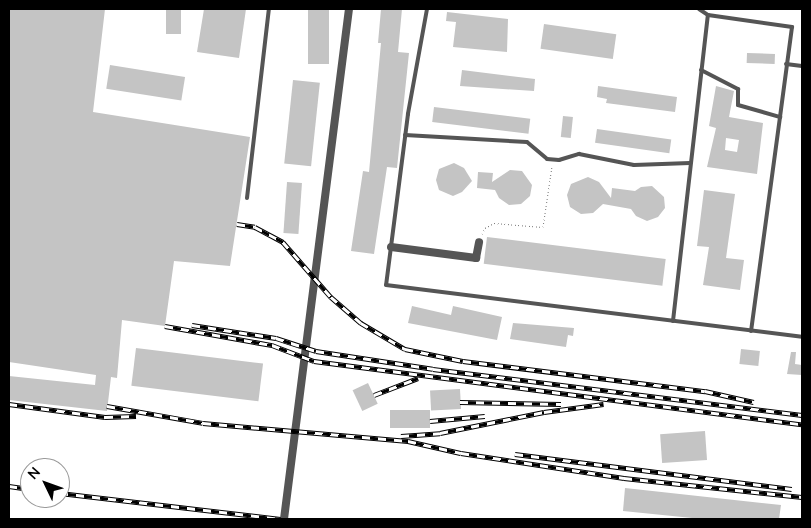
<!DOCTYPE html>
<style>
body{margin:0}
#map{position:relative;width:811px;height:528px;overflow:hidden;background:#fff;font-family:"Nunito Sans",sans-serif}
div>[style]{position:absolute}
.building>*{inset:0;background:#c4c4c4;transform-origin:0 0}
.path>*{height:1px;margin-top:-0.5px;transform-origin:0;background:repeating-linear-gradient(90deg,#777 0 1px,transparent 0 3.5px)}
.lane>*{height:4px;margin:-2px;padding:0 2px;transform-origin:2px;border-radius:2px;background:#555}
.street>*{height:8px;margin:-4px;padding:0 4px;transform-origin:4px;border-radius:4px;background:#555}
.rail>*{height:4.5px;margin-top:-2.25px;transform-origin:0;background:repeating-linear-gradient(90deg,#fff 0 8px,#000 0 16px);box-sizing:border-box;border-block:1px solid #000}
span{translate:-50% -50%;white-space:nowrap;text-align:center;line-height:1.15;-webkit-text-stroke:4px #fff;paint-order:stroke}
.frame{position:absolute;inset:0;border:10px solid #000;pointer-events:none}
.north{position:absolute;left:20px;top:458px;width:50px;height:50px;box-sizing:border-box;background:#fff;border:1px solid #999;border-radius:50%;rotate:312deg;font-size:14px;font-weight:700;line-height:20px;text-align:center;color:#000}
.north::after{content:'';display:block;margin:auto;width:18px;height:22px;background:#000;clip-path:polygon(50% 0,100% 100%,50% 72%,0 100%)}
</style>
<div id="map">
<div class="building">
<i style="clip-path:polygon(9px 9px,105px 9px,93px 112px,250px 137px,230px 266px,174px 261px,165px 326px,122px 320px,117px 378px,111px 377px,107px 411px,9px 400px,9px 376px,95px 385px,96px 375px,9px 362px)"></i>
<i style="left:166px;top:9px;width:15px;height:25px"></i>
<i style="clip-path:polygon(204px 9px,246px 9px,239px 58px,197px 52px)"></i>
<i style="left:308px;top:9px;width:21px;height:55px"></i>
<i style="clip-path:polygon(381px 9px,402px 9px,398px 52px,409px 53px,397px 168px,387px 167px,374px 254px,351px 251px,363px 171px,369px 172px,381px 43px,378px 43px)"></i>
<i style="clip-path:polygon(447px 12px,508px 19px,507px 52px,453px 47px,456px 22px,446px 21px)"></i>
<i style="left:544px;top:24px;width:73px;height:25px;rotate:8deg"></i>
<i style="left:747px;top:53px;width:28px;height:10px;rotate:2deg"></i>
<i style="left:110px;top:65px;width:76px;height:24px;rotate:9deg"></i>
<i style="clip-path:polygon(462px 70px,535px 79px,534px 91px,460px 86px)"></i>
<i style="left:293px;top:80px;width:27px;height:84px;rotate:6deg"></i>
<i style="clip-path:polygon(598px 86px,677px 97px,675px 112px,606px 103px,607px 99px,597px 97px)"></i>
<i style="clip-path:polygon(evenodd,716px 86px,734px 91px,729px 117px,763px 123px,757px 174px,707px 167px,716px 128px,709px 126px,716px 86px,726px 138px,739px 140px,737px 152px,725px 150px,726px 138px)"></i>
<i style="left:434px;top:107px;width:97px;height:15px;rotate:7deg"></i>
<i style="left:563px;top:116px;width:10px;height:21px;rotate:6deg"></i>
<i style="left:597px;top:129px;width:75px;height:14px;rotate:8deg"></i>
<i style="clip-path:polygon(454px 163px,464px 168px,472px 181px,462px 192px,453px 196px,439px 190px,436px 180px,439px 169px)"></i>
<i style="clip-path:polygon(510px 170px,522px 171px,532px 185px,530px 196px,521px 204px,509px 205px,499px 198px,495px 190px,477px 188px,478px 172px,493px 173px,492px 182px)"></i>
<i style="clip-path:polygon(588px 177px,599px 182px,611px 198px,612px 188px,635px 191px,641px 187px,652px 186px,664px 197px,665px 208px,658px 217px,647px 221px,636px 216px,631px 209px,603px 204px,593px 213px,581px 214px,570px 207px,567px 195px,571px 184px)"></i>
<i style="left:287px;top:182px;width:15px;height:51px;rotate:4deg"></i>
<i style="clip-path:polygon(704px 190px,735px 194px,726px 258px,744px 260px,740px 290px,703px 285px,709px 247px,697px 246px)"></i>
<i style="left:487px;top:237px;width:180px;height:27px;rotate:7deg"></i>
<i style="clip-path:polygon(412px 306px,451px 315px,453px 306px,502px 317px,497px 340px,408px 323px)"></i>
<i style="clip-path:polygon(513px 323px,574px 328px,573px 336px,568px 335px,566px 347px,510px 339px)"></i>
<i style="left:136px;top:348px;width:128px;height:38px;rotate:7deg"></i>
<i style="left:741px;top:349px;width:19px;height:15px;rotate:6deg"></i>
<i style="clip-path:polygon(791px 352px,796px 352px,795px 364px,802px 365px,802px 375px,787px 374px)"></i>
<i style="left:368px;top:383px;width:23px;height:17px;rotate:65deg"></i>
<i style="left:460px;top:389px;width:20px;height:30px;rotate:87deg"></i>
<i style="left:430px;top:410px;width:18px;height:40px;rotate:90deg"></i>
<i style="left:705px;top:431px;width:29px;height:45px;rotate:86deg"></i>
<i style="clip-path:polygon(625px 488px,781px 505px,779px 519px,702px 519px,623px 511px)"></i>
</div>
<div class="path">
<i style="left:482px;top:234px;width:7px;rotate:-63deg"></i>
<i style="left:485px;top:228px;width:10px;rotate:-29deg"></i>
<i style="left:494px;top:223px;width:49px;rotate:4.7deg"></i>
<i style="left:543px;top:227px;width:62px;rotate:-81.6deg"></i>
</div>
<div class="lane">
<i style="left:427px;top:9px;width:107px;rotate:100.3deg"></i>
<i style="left:408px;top:114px;width:172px;rotate:97.3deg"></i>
<i style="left:386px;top:285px;width:419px;rotate:7.1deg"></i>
<i style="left:699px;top:9px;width:11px;rotate:34deg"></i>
<i style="left:786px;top:64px;width:16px;rotate:7deg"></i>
<i style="left:701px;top:70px;width:42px;rotate:27.2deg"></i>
<i style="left:738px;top:89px;width:16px;rotate:90deg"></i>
<i style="left:738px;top:105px;width:44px;rotate:15.9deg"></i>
<i style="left:780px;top:117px;width:216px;rotate:97.7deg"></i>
<i style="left:405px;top:135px;width:122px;rotate:3.3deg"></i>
<i style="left:527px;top:142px;width:26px;rotate:40deg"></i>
<i style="left:547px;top:159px;width:12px;rotate:5deg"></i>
<i style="left:559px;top:160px;width:21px;rotate:-17deg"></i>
<i style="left:579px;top:154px;width:56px;rotate:11.3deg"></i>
<i style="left:634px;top:165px;width:56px;rotate:-2deg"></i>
<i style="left:247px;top:198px;width:190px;rotate:-83.4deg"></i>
<i style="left:673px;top:321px;width:308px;rotate:-83.5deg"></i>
<i style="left:708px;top:15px;width:85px;rotate:8.1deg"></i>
<i style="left:792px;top:27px;width:91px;rotate:97.6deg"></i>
</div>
<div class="street">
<i style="left:391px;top:247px;width:86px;rotate:7.4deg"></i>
<i style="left:476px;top:258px;width:16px;rotate:-79deg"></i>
<i style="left:284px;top:519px;width:514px;rotate:-82.74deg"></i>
</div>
<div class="rail">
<i style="left:237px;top:224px;width:18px;rotate:9deg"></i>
<i style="left:255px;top:227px;width:32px;rotate:28deg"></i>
<i style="left:283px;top:242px;width:73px;rotate:48.9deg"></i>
<i style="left:331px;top:297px;width:40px;rotate:41deg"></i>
<i style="left:361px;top:323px;width:51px;rotate:30.6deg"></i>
<i style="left:405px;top:349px;width:59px;rotate:11.7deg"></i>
<i style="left:463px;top:361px;width:244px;rotate:7.1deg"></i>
<i style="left:705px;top:391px;width:50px;rotate:12.7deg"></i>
<i style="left:192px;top:325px;width:85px;rotate:8.8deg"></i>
<i style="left:276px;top:338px;width:42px;rotate:18deg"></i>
<i style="left:316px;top:351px;width:118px;rotate:8.7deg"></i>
<i style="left:433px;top:369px;width:372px;rotate:7.1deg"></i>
<i style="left:165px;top:326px;width:109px;rotate:10.1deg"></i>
<i style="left:272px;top:345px;width:45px;rotate:20.9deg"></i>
<i style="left:314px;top:361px;width:492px;rotate:7.4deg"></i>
<i style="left:374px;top:395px;width:47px;rotate:-21.1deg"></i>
<i style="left:460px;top:402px;width:101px;rotate:1.1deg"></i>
<i style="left:9px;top:404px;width:97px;rotate:7.7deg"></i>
<i style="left:105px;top:417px;width:31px;rotate:-2deg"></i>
<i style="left:107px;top:406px;width:97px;rotate:10deg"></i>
<i style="left:203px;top:423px;width:206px;rotate:5deg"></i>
<i style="left:408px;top:441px;width:54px;rotate:12.8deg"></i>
<i style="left:461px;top:453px;width:165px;rotate:8.7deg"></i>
<i style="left:624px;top:478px;width:179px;rotate:6.1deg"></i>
<i style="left:430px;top:421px;width:55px;rotate:-5.2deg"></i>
<i style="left:401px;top:436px;width:39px;rotate:-4deg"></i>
<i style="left:440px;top:433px;width:106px;rotate:-11.4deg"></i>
<i style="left:544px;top:412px;width:60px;rotate:-7.7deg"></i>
<i style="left:515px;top:454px;width:279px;rotate:7.2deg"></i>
<i style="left:9px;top:486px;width:21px;rotate:8deg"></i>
<i style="left:60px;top:493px;width:222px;rotate:6.7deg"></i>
</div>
<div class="frame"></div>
<div class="north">N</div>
</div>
